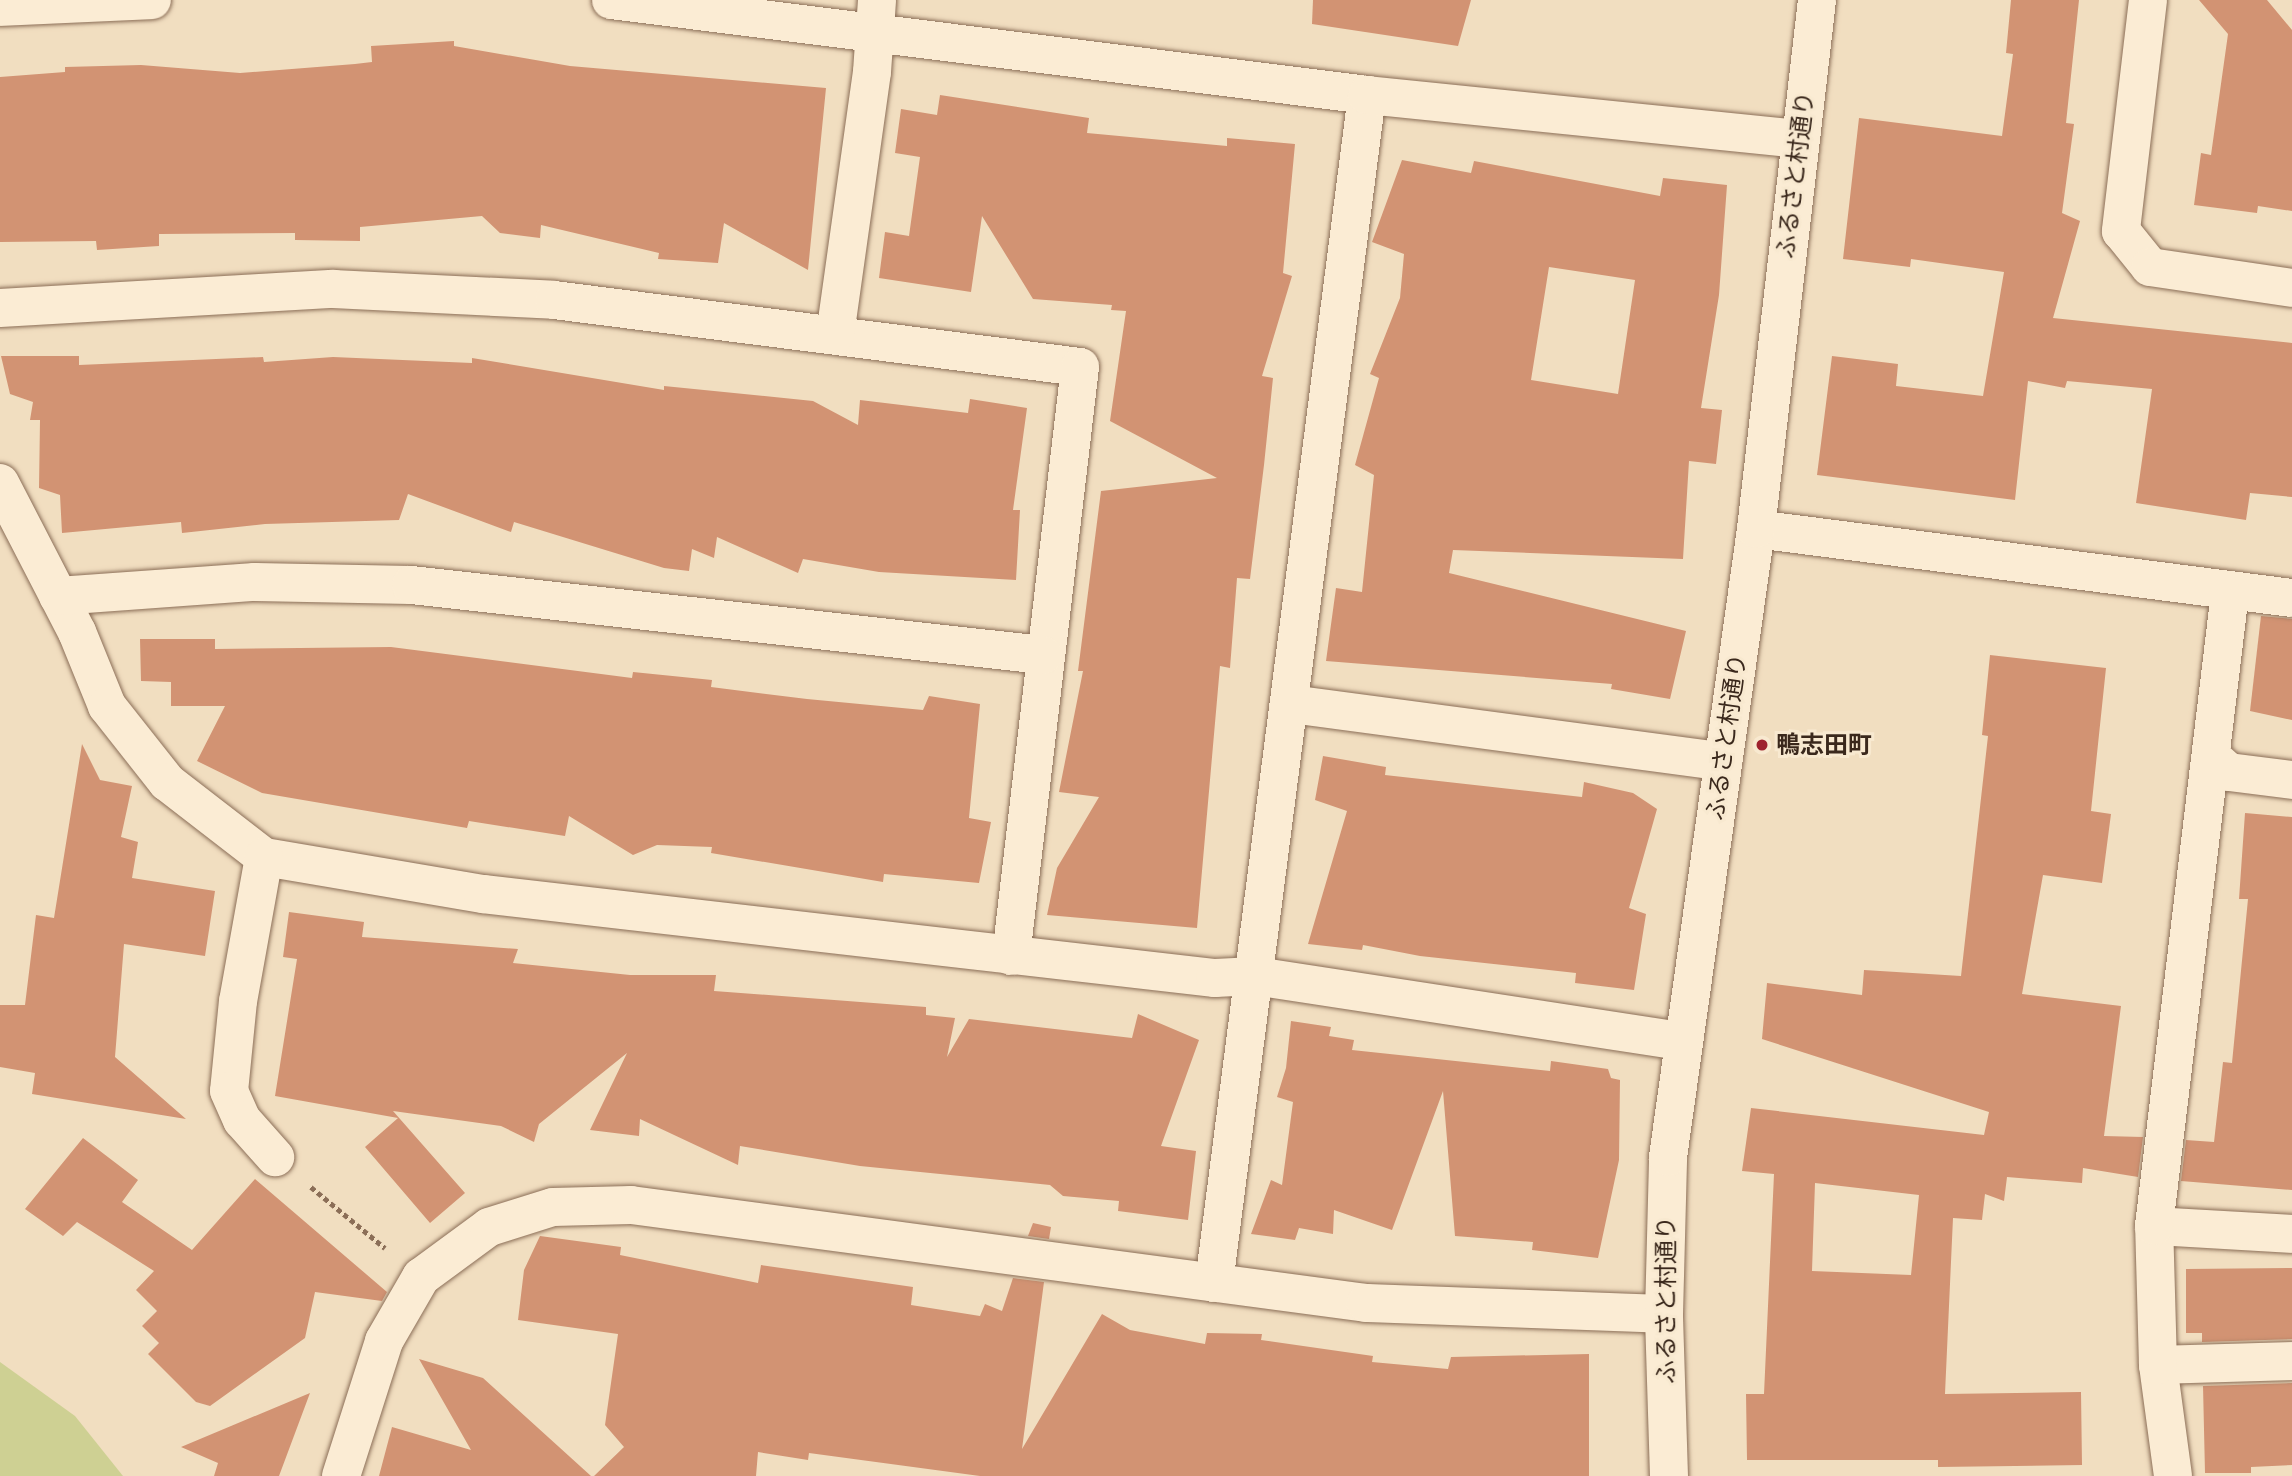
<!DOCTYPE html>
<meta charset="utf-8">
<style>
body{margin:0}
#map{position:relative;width:2292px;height:1476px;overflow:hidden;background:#f1dec0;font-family:"Zilla Slab","Noto Sans JP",serif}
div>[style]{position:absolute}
.green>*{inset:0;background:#ced093}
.building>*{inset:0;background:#d29373}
.path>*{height:4.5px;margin-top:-2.25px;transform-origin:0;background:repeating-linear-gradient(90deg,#8b6e57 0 5px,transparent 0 8.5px)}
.roads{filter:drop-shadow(0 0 2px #8b6e57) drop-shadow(0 0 2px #8b6e57)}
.street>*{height:38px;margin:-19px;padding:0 19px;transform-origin:19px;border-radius:19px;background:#fbecd4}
.secondary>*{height:38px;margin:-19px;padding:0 19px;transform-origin:19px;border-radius:19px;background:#fbecd4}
.dots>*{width:19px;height:19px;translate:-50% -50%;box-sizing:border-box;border:4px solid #f8e9d0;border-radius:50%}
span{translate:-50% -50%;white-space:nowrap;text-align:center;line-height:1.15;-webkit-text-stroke:6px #f8e9d0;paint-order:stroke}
.street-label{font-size:24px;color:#3a281c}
.poi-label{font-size:24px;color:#3a281c;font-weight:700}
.left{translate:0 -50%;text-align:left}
</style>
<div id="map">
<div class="green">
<i style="clip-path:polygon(0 1362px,75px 1416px,123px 1476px,0 1476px)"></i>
</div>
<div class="building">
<i style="clip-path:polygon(1313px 0,1471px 0,1458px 46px,1312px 24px)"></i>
<i style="clip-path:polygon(2011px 0,2079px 0,2066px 123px,2074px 124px,2062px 213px,2080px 221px,2053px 318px,2292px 343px,2292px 497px,2250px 493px,2246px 520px,2136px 503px,2152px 389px,2067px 381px,2065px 388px,2028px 381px,2015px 500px,1817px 475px,1832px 356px,1898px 364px,1896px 386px,1983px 396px,2004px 272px,1911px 259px,1910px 267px,1843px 259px,1859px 118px,2002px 136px,2013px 54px,2006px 53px)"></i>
<i style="clip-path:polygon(2199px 0,2267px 0,2292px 30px,2292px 211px,2258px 206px,2257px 213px,2194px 205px,2201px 153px,2211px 155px,2228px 34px)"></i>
<i style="clip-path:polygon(454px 41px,454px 46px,570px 66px,826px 88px,808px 270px,724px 223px,718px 263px,658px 259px,659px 253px,541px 225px,540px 238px,500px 233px,482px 216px,360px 227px,360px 241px,295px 240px,295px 233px,159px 234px,159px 246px,97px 250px,96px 241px,0 242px,0 77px,65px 72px,65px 67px,141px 65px,240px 73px,355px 64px,372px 62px,371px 46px)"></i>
<i style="clip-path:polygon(940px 95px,1089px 118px,1087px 133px,1227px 146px,1227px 138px,1295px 144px,1283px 273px,1292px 276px,1262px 376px,1273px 378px,1264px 465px,1250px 579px,1237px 578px,1230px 668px,1220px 666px,1197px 928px,1047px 915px,1057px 868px,1099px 797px,1059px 792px,1083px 671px,1078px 671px,1101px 491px,1217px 478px,1110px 421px,1126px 311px,1111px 310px,1112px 305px,1033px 299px,982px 216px,971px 292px,879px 278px,885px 232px,909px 236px,920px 157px,895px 153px,901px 109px,937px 115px)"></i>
<i style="clip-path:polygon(evenodd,1402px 160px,1471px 173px,1474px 161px,1660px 196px,1663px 178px,1727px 185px,1719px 295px,1701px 408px,1722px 410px,1716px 464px,1689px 461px,1683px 559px,1453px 550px,1449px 573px,1686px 631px,1670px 699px,1611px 689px,1612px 684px,1326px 661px,1336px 588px,1362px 592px,1374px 475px,1355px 465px,1379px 378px,1370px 374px,1400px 298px,1404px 254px,1372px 242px,1402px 160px,1549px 267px,1635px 280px,1618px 394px,1531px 380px,1549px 267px)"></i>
<i style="clip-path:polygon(1px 356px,79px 356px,79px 365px,263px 357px,264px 362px,333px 357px,472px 363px,472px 358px,664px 390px,664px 386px,813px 401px,858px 425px,860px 400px,968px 413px,970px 399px,1027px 408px,1013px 510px,1020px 510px,1016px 580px,879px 572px,803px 559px,798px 573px,717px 537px,714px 558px,692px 549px,689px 571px,664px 568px,514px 522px,511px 532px,408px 494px,399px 520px,265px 524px,182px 533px,181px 522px,62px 533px,60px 495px,39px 488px,40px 420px,30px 420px,33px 402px,10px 394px)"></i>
<i style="clip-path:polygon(2261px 616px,2292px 619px,2292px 720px,2250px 711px)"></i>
<i style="clip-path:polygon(140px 639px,215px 639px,215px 649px,391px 647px,632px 678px,633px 672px,712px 680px,711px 687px,807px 699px,923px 710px,929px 696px,980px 704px,969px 818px,991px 822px,979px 883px,884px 874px,883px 882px,711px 853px,712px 847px,657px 845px,633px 855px,569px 816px,565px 836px,469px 821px,467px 828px,262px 793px,197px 761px,225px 706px,171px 706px,171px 682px,141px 681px)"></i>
<i style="clip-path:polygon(evenodd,1990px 655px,2106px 668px,2091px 811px,2111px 814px,2102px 883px,2043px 875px,2022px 994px,2121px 1006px,2104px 1136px,2143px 1137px,2138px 1177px,2083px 1168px,2082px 1183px,2007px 1177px,2004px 1201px,1985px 1194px,1982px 1220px,1953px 1218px,1945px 1394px,2081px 1392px,2082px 1465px,1938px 1467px,1938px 1460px,1747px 1460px,1746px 1394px,1764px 1394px,1774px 1174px,1742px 1171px,1751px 1108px,1984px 1135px,1989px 1112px,1762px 1039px,1767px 983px,1862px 995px,1864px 970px,1961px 976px,1988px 736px,1982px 735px,1990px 655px,1815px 1183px,1919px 1195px,1911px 1275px,1812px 1271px,1815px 1183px)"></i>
<i style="clip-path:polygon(82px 744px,100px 780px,132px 786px,121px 837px,138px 842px,132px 878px,215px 891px,205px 956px,124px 944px,115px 1057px,186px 1119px,32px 1094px,35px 1073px,0 1067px,0 1005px,25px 1005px,36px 915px,54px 918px)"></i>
<i style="clip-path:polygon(1323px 756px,1386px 767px,1385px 775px,1582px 797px,1584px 782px,1633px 793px,1657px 809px,1629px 908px,1646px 914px,1634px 990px,1575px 983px,1576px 973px,1420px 956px,1363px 945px,1362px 950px,1308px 944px,1347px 811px,1315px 800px)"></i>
<i style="clip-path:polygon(2245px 813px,2292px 817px,2292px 1190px,2181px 1181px,2186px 1140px,2214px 1142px,2223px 1062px,2232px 1063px,2248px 899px,2239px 899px)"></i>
<i style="clip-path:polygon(289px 912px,364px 922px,362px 937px,518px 949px,513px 963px,630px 975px,716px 975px,714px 991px,926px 1007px,926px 1015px,955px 1018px,947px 1057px,969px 1019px,1132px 1038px,1138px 1014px,1199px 1040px,1161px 1146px,1196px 1151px,1188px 1220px,1118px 1211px,1119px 1201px,1063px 1196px,1050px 1185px,860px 1166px,740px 1146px,738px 1165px,640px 1119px,639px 1136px,590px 1130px,627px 1053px,539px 1124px,534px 1142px,501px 1126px,393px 1111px,465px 1193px,430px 1223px,365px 1147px,398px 1118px,275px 1096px,297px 959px,283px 957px)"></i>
<i style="clip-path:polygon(1291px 1021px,1331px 1027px,1329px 1036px,1354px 1040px,1352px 1050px,1550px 1071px,1551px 1061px,1608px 1069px,1611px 1078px,1620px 1080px,1619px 1160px,1598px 1258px,1532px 1250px,1533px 1242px,1455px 1236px,1443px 1091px,1392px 1230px,1334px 1210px,1333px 1234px,1299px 1228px,1295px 1240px,1251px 1234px,1271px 1180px,1282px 1185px,1293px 1102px,1277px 1097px,1286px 1068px)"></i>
<i style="clip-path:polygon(83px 1138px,138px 1180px,122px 1202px,192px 1250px,255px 1179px,387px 1292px,382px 1301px,315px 1292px,305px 1338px,210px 1406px,196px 1402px,148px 1354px,159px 1343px,142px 1326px,157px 1311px,136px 1290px,154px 1271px,77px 1222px,63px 1236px,25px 1209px)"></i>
<i style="clip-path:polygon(1033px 1223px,1051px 1227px,1049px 1239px,1028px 1236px)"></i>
<i style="clip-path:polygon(540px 1236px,621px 1247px,620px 1255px,758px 1283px,761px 1265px,913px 1287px,911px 1305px,980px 1316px,985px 1304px,1002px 1311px,1013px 1278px,1044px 1282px,1022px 1449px,1102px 1314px,1130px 1330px,1205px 1344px,1207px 1333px,1262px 1334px,1261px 1340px,1373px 1356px,1372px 1362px,1448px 1369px,1451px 1357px,1589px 1354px,1589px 1476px,980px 1476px,809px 1453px,808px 1460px,758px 1452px,756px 1476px,594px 1476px,624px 1447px,605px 1425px,618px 1334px,518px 1320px,524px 1270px)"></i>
<i style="clip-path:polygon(2292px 1268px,2292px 1339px,2202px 1342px,2202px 1333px,2186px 1333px,2186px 1269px)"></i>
<i style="clip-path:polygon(419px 1359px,483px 1378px,591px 1476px,379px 1476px,392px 1427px,471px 1450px)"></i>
<i style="clip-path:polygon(2292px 1383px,2292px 1465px,2251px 1467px,2251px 1473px,2205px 1473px,2203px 1386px)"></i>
<i style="clip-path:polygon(310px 1393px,279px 1476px,214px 1476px,218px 1463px,181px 1447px)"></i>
</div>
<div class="path">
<i style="left:311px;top:1187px;width:96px;rotate:39.5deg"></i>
</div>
<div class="roads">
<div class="street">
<i style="left:2148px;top:0;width:233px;rotate:96.7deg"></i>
<i style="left:2121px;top:231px;width:46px;rotate:51.1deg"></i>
<i style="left:2150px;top:267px;width:144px;rotate:8.4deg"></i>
<i style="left:0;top:7px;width:152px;rotate:-2.6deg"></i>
<i style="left:0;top:308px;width:334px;rotate:-3.3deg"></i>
<i style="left:333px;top:289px;width:221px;rotate:2.8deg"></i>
<i style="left:554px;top:300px;width:530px;rotate:7.26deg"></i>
<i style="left:1080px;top:367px;width:593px;rotate:96.68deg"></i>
<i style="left:835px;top:335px;width:266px;rotate:-82deg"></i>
<i style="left:872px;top:72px;width:72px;rotate:-86deg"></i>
<i style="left:0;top:483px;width:168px;rotate:62.7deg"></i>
<i style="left:77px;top:632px;width:80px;rotate:67.9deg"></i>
<i style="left:107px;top:706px;width:97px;rotate:51.7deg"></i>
<i style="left:167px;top:782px;width:123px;rotate:37.7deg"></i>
<i style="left:264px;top:857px;width:222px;rotate:9.6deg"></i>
<i style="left:483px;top:894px;width:737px;rotate:6.55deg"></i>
<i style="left:1215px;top:978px;width:40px;rotate:-2.9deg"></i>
<i style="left:1255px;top:976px;width:431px;rotate:8.7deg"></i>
<i style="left:58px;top:596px;width:197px;rotate:-4.1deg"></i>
<i style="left:255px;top:582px;width:156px;rotate:1.1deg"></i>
<i style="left:411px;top:585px;width:636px;rotate:6.32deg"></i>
<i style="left:1291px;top:704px;width:436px;rotate:7.6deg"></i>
<i style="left:2211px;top:756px;width:24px;rotate:42deg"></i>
<i style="left:2229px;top:772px;width:64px;rotate:7.2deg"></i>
<i style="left:264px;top:857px;width:146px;rotate:100.2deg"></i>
<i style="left:238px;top:1001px;width:90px;rotate:95.7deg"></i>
<i style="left:229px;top:1091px;width:32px;rotate:66deg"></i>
<i style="left:242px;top:1120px;width:50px;rotate:48.3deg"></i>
<i style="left:2154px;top:1226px;width:138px;rotate:3.3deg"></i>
<i style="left:1214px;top:1283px;width:1198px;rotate:-82.66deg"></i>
<i style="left:2158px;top:1365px;width:134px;rotate:-1.7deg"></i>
<i style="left:341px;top:1476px;width:142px;rotate:-72.3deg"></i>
<i style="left:384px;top:1341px;width:74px;rotate:-60deg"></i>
<i style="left:421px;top:1277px;width:84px;rotate:-36.3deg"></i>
<i style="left:489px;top:1227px;width:67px;rotate:-17.4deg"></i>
<i style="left:553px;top:1207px;width:78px;rotate:-1.5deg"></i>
<i style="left:631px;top:1205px;width:742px;rotate:7.59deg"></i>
<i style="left:1366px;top:1303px;width:298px;rotate:2.1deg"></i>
<i style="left:2173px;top:1476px;width:112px;rotate:-97.7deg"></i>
<i style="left:2158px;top:1365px;width:139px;rotate:-91.6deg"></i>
<i style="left:2154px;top:1226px;width:639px;rotate:-83.16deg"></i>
</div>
<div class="secondary">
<i style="left:611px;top:0;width:762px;rotate:7.16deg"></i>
<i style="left:1367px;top:95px;width:434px;rotate:5.8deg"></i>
<i style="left:1756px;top:529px;width:540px;rotate:7.34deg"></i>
<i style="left:1669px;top:1476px;width:162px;rotate:-91.8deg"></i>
<i style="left:1664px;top:1314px;width:157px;rotate:-88.5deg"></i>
<i style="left:1668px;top:1157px;width:634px;rotate:-82.02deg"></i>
<i style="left:1756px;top:529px;width:533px;rotate:-83.42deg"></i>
</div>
</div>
<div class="dots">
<i style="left:1762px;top:745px;background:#9e222e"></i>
</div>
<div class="street-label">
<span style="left:1795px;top:175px;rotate:-83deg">ふるさと村通り</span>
<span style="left:1726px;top:737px;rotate:-82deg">ふるさと村通り</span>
<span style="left:1666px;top:1300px;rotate:-90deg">ふるさと村通り</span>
</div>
<div class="poi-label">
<span class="left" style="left:1776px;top:745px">鴨志田町</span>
</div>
</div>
